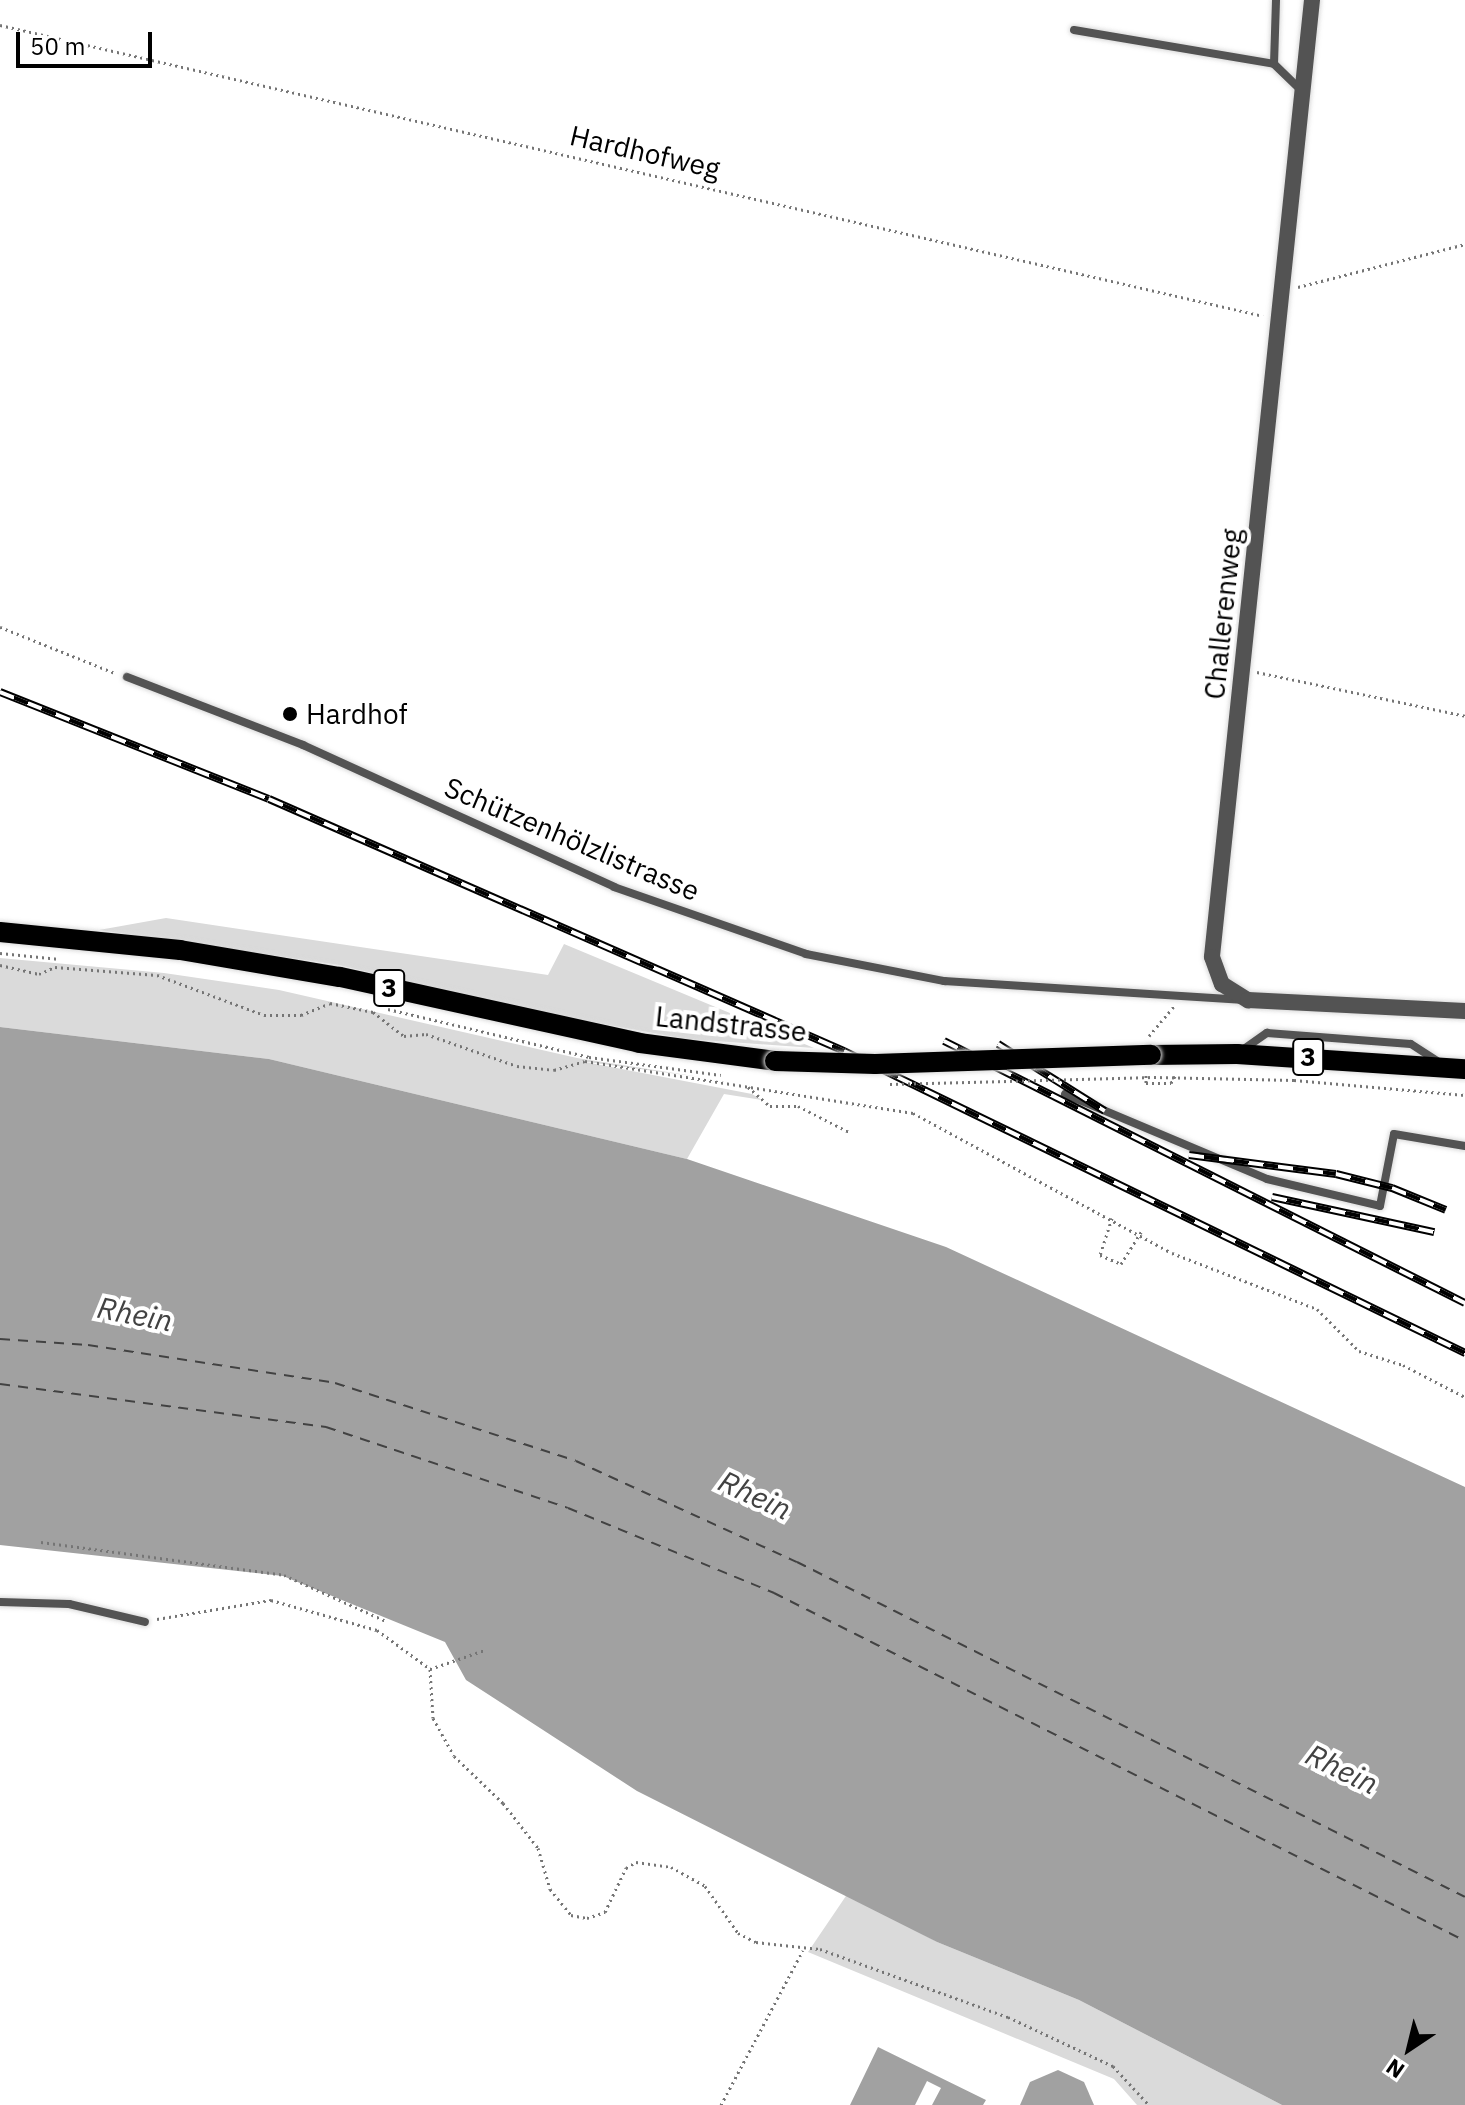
<!DOCTYPE html>
<meta charset="utf-8">
<style>
body{margin:0}
#map{position:relative;width:1465px;height:2105px;overflow:hidden;background:#fff;font-family:"IBM Plex Sans",sans-serif}
div>[style]{position:absolute}
.green>*{inset:0;background:#dadada}
.water>*{inset:0;background:#a1a1a1}
.ferry>*{height:2px;margin-top:-1px;transform-origin:0;background:repeating-linear-gradient(90deg,#424242 0 10px,transparent 0 18px)}
.path>*{height:3px;margin-top:-1.5px;transform-origin:0;background:repeating-linear-gradient(90deg,#757575 0 2px,transparent 0 6px)}
.roads{filter:drop-shadow(0 0 2px #dbdbdb) drop-shadow(0 0 2px #dbdbdb)}
.lane>*{height:8px;margin:-4px;padding:0 4px;transform-origin:4px;border-radius:4px;background:#535353}
.street>*{height:16px;margin:-8px;padding:0 8px;transform-origin:8px;border-radius:8px;background:#535353}
.primary>*{height:20px;margin:-10px;padding:0 10px;transform-origin:10px;border-radius:10px;background:#000}
.rail>*{height:8px;margin-top:-4px;transform-origin:0;background:repeating-linear-gradient(90deg,#fff 0 15px,#000 0 30px);box-sizing:border-box;border-block:2px solid #000}
.path-bridge>*{height:3px;margin-top:-1.5px;transform-origin:0;background:repeating-linear-gradient(90deg,#757575 0 2px,transparent 0 6px)}
.bridges{filter:drop-shadow(0 0 2px #dbdbdb) drop-shadow(0 0 2px #dbdbdb)}
.primary-bridge>*{height:20px;margin:-10px;padding:0 10px;transform-origin:10px;border-radius:10px;background:#000}
.dots>*{width:22px;height:22px;translate:-50% -50%;box-sizing:border-box;border:4px solid #fff;border-radius:50%}
span{translate:-50% -50%;white-space:nowrap;text-align:center;line-height:1.15;-webkit-text-stroke:8px #fff;paint-order:stroke}
.shield-label span{padding:2px 6px;background:#fff;border:2px solid;border-radius:6px;-webkit-text-stroke-width:0}
.shield-label{font-size:26px;color:#000;font-weight:700}
.street-label{font-size:28px;color:#000}
.poi-label{font-size:28px;color:#000}
.left{translate:0 -50%;text-align:left}
.water-label{font-size:30px;color:#424242;font-style:italic}
.north{position:absolute;left:1369px;top:2009px;width:80px;height:80px;-webkit-text-stroke:6px #fff;paint-order:stroke;rotate:215deg;font-size:22px;font-weight:700;line-height:32px;text-align:center;color:#000}
.north::after{content:'';display:block;margin:auto;width:28px;height:36px;background:#000;clip-path:polygon(50% 0,100% 100%,50% 72%,0 100%)}
.scale{position:absolute;left:16px;top:32px;width:136px;height:36px;box-sizing:border-box;border:4px solid #000;border-top:0;padding-left:10px;font-size:24px;line-height:28px;white-space:nowrap;color:#000;-webkit-text-stroke:6px #fff;paint-order:stroke}
</style>
<div id="map">
<div class="green">
<i style="clip-path:polygon(166px 918px,548px 975px,564px 944px,814px 1048px,687px 1039px,525px 1010px,339px 965px,99px 930px)"></i>
<i style="clip-path:polygon(0 958px,164px 973px,279px 990px,577px 1058px,700px 1077px,580px 1061px,752px 1094px,762px 1100px,724px 1094px,687px 1159px,269px 1059px,0 1027px)"></i>
<i style="clip-path:polygon(848px 1893px,937px 1942px,1079px 2000px,1282px 2105px,1137px 2105px,1114px 2079px,808px 1952px)"></i>
</div>
<div class="water">
<i style="clip-path:polygon(0 1027px,269px 1059px,687px 1159px,946px 1247px,1465px 1487px,1465px 2105px,1282px 2105px,1079px 2000px,937px 1942px,637px 1791px,466px 1680px,445px 1642px,283px 1576px,0 1545px)"></i>
<i style="clip-path:polygon(878px 2047px,986px 2100px,983px 2105px,932px 2105px,941px 2088px,927px 2081px,915px 2105px,850px 2105px)"></i>
<i style="clip-path:polygon(1058px 2070px,1084px 2082px,1094px 2105px,1020px 2105px,1030px 2082px)"></i>
</div>
<div class="ferry">
<i style="left:0;top:1339px;width:88px;rotate:3.9deg"></i>
<i style="left:88px;top:1345px;width:250px;rotate:8.7deg"></i>
<i style="left:335px;top:1383px;width:253px;rotate:17.9deg"></i>
<i style="left:576px;top:1461px;width:243px;rotate:24.6deg"></i>
<i style="left:797px;top:1562px;width:747px;rotate:26.63deg"></i>
<i style="left:0;top:1384px;width:329px;rotate:7.5deg"></i>
<i style="left:326px;top:1427px;width:255px;rotate:18.5deg"></i>
<i style="left:568px;top:1508px;width:223px;rotate:22.4deg"></i>
<i style="left:774px;top:1593px;width:774px;rotate:26.73deg"></i>
</div>
<div class="path">
<i style="left:0;top:25px;width:1296px;rotate:12.97deg"></i>
<i style="left:1298px;top:287px;width:172px;rotate:-14.4deg"></i>
<i style="left:0;top:627px;width:124px;rotate:21.8deg"></i>
<i style="left:1257px;top:672px;width:213px;rotate:11.9deg"></i>
<i style="left:0;top:953px;width:60px;rotate:5.7deg"></i>
<i style="left:0;top:965px;width:40px;rotate:13deg"></i>
<i style="left:39px;top:974px;width:17px;rotate:-24deg"></i>
<i style="left:55px;top:967px;width:102px;rotate:4.5deg"></i>
<i style="left:157px;top:975px;width:114px;rotate:20.5deg"></i>
<i style="left:264px;top:1015px;width:37px"></i>
<i style="left:301px;top:1015px;width:31px;rotate:-22deg"></i>
<i style="left:330px;top:1003px;width:44px;rotate:11.8deg"></i>
<i style="left:373px;top:1012px;width:39px;rotate:38deg"></i>
<i style="left:404px;top:1036px;width:22px;rotate:-5deg"></i>
<i style="left:426px;top:1034px;width:96px;rotate:19.4deg"></i>
<i style="left:517px;top:1066px;width:37px;rotate:6deg"></i>
<i style="left:554px;top:1070px;width:32px;rotate:-16deg"></i>
<i style="left:585px;top:1061px;width:332px;rotate:9deg"></i>
<i style="left:913px;top:1113px;width:294px;rotate:28.4deg"></i>
<i style="left:1172px;top:1253px;width:155px;rotate:21.1deg"></i>
<i style="left:1317px;top:1309px;width:59px;rotate:45deg"></i>
<i style="left:1359px;top:1351px;width:46px;rotate:17.7deg"></i>
<i style="left:1403px;top:1365px;width:70px;rotate:27.3deg"></i>
<i style="left:388px;top:1009px;width:207px;rotate:13.4deg"></i>
<i style="left:589px;top:1057px;width:133px;rotate:7.8deg"></i>
<i style="left:1149px;top:1036px;width:39px;rotate:-50deg"></i>
<i style="left:1146px;top:1075px;width:8px;rotate:90deg"></i>
<i style="left:1146px;top:1083px;width:25px"></i>
<i style="left:1171px;top:1083px;width:8px;rotate:-60deg"></i>
<i style="left:1154px;top:1077px;width:140px;rotate:1.2deg"></i>
<i style="left:1294px;top:1080px;width:172px;rotate:5deg"></i>
<i style="left:748px;top:1087px;width:29px;rotate:41deg"></i>
<i style="left:770px;top:1106px;width:28px"></i>
<i style="left:798px;top:1106px;width:59px;rotate:27deg"></i>
<i style="left:1112px;top:1218px;width:39px;rotate:108deg"></i>
<i style="left:1100px;top:1255px;width:23px;rotate:23deg"></i>
<i style="left:1121px;top:1264px;width:38px;rotate:-58deg"></i>
<i style="left:41px;top:1542px;width:245px;rotate:7.7deg"></i>
<i style="left:284px;top:1575px;width:112px;rotate:24.3deg"></i>
<i style="left:157px;top:1619px;width:116px;rotate:-9.5deg"></i>
<i style="left:271px;top:1600px;width:110px;rotate:15.8deg"></i>
<i style="left:377px;top:1630px;width:66px;rotate:36.3deg"></i>
<i style="left:430px;top:1669px;width:49px;rotate:86.5deg"></i>
<i style="left:433px;top:1718px;width:43px;rotate:61.1deg"></i>
<i style="left:454px;top:1756px;width:68px;rotate:43.8deg"></i>
<i style="left:503px;top:1803px;width:57px;rotate:52.1deg"></i>
<i style="left:538px;top:1848px;width:43px;rotate:73.7deg"></i>
<i style="left:550px;top:1889px;width:33px;rotate:51deg"></i>
<i style="left:571px;top:1915px;width:16px;rotate:11deg"></i>
<i style="left:587px;top:1918px;width:19px;rotate:-18deg"></i>
<i style="left:605px;top:1912px;width:49px;rotate:-64.5deg"></i>
<i style="left:626px;top:1868px;width:12px;rotate:-31deg"></i>
<i style="left:636px;top:1862px;width:35px;rotate:8deg"></i>
<i style="left:671px;top:1867px;width:39px;rotate:29deg"></i>
<i style="left:705px;top:1886px;width:57px;rotate:54.9deg"></i>
<i style="left:738px;top:1933px;width:20px;rotate:27deg"></i>
<i style="left:756px;top:1942px;width:64px;rotate:6.2deg"></i>
<i style="left:820px;top:1949px;width:200px;rotate:19.9deg"></i>
<i style="left:1008px;top:2017px;width:116px;rotate:25deg"></i>
<i style="left:1113px;top:2066px;width:53px;rotate:47.3deg"></i>
<i style="left:430px;top:1669px;width:58px;rotate:-19.1deg"></i>
<i style="left:721px;top:2105px;width:175px;rotate:-62.1deg"></i>
</div>
<div class="roads">
<div class="lane">
<i style="left:1074px;top:30px;width:203px;rotate:9.6deg"></i>
<i style="left:1274px;top:64px;width:40px;rotate:44deg"></i>
<i style="left:1274px;top:64px;width:64px;rotate:-88.2deg"></i>
<i style="left:127px;top:677px;width:189px;rotate:21.1deg"></i>
<i style="left:303px;top:745px;width:342px;rotate:24.5deg"></i>
<i style="left:614px;top:887px;width:203px;rotate:19.2deg"></i>
<i style="left:806px;top:954px;width:141px;rotate:11.1deg"></i>
<i style="left:944px;top:981px;width:301px;rotate:3.6deg"></i>
<i style="left:1241px;top:1051px;width:32px;rotate:-35deg"></i>
<i style="left:1267px;top:1033px;width:144px;rotate:4.4deg"></i>
<i style="left:1411px;top:1044px;width:31px;rotate:33deg"></i>
<i style="left:1065px;top:1094px;width:219px;rotate:22.8deg"></i>
<i style="left:1267px;top:1179px;width:116px;rotate:13.4deg"></i>
<i style="left:1380px;top:1206px;width:73px;rotate:-79deg"></i>
<i style="left:1394px;top:1134px;width:72px;rotate:9.6deg"></i>
<i style="left:0;top:1602px;width:69px;rotate:1.7deg"></i>
<i style="left:69px;top:1604px;width:78px;rotate:13.3deg"></i>
</div>
<div class="street">
<i style="left:1312px;top:0;width:962px;rotate:95.97deg"></i>
<i style="left:1212px;top:957px;width:29px;rotate:70deg"></i>
<i style="left:1222px;top:984px;width:31px;rotate:32deg"></i>
<i style="left:1248px;top:1000px;width:217px;rotate:2.9deg"></i>
</div>
<div class="primary">
<i style="left:0;top:932px;width:181px;rotate:5.7deg"></i>
<i style="left:180px;top:950px;width:162px;rotate:9.6deg"></i>
<i style="left:340px;top:977px;width:306px;rotate:12.4deg"></i>
<i style="left:639px;top:1043px;width:137px;rotate:7.5deg"></i>
<i style="left:1151px;top:1055px;width:86px;rotate:-0.7deg"></i>
<i style="left:1237px;top:1054px;width:228px;rotate:3.8deg"></i>
</div>
</div>
<div class="rail">
<i style="left:0;top:692px;width:289px;rotate:21.7deg"></i>
<i style="left:269px;top:799px;width:628px;rotate:23.67deg"></i>
<i style="left:844px;top:1051px;width:691px;rotate:25.93deg"></i>
<i style="left:944px;top:1041px;width:583px;rotate:26.7deg"></i>
<i style="left:998px;top:1044px;width:126px;rotate:32.1deg"></i>
<i style="left:1189px;top:1155px;width:148px;rotate:7.4deg"></i>
<i style="left:1336px;top:1174px;width:58px;rotate:14deg"></i>
<i style="left:1392px;top:1188px;width:58px;rotate:22.2deg"></i>
<i style="left:1272px;top:1197px;width:166px;rotate:12.2deg"></i>
</div>
<div class="path-bridge">
<i style="left:890px;top:1084px;width:264px;rotate:-1.5deg"></i>
</div>
<div class="bridges">
<div class="primary-bridge">
<i style="left:775px;top:1061px;width:100px;rotate:1.7deg"></i>
<i style="left:875px;top:1064px;width:276px;rotate:-1.9deg"></i>
</div>
</div>
<div class="dots">
<i style="left:290px;top:714px;background:#000"></i>
</div>
<div class="shield-label">
<span style="left:389px;top:988px">3</span>
<span style="left:1308px;top:1057px">3</span>
</div>
<div class="street-label">
<span style="left:645px;top:152px;rotate:13deg">Hardhofweg</span>
<span style="left:1223px;top:614px;rotate:-84deg">Challerenweg</span>
<span style="left:572px;top:839px;rotate:23deg">Schützenhölzlistrasse</span>
<span style="left:731px;top:1024px;rotate:6deg">Landstrasse</span>
</div>
<div class="poi-label">
<span class="left" style="left:306px;top:714px">Hardhof</span>
</div>
<div class="water-label">
<span style="left:135px;top:1314px;rotate:11deg">Rhein</span>
<span style="left:755px;top:1495px;rotate:25deg">Rhein</span>
<span style="left:1342px;top:1769px;rotate:26deg">Rhein</span>
</div>
<div class="north">N</div>
<div class="scale">50 m</div>
</div>
